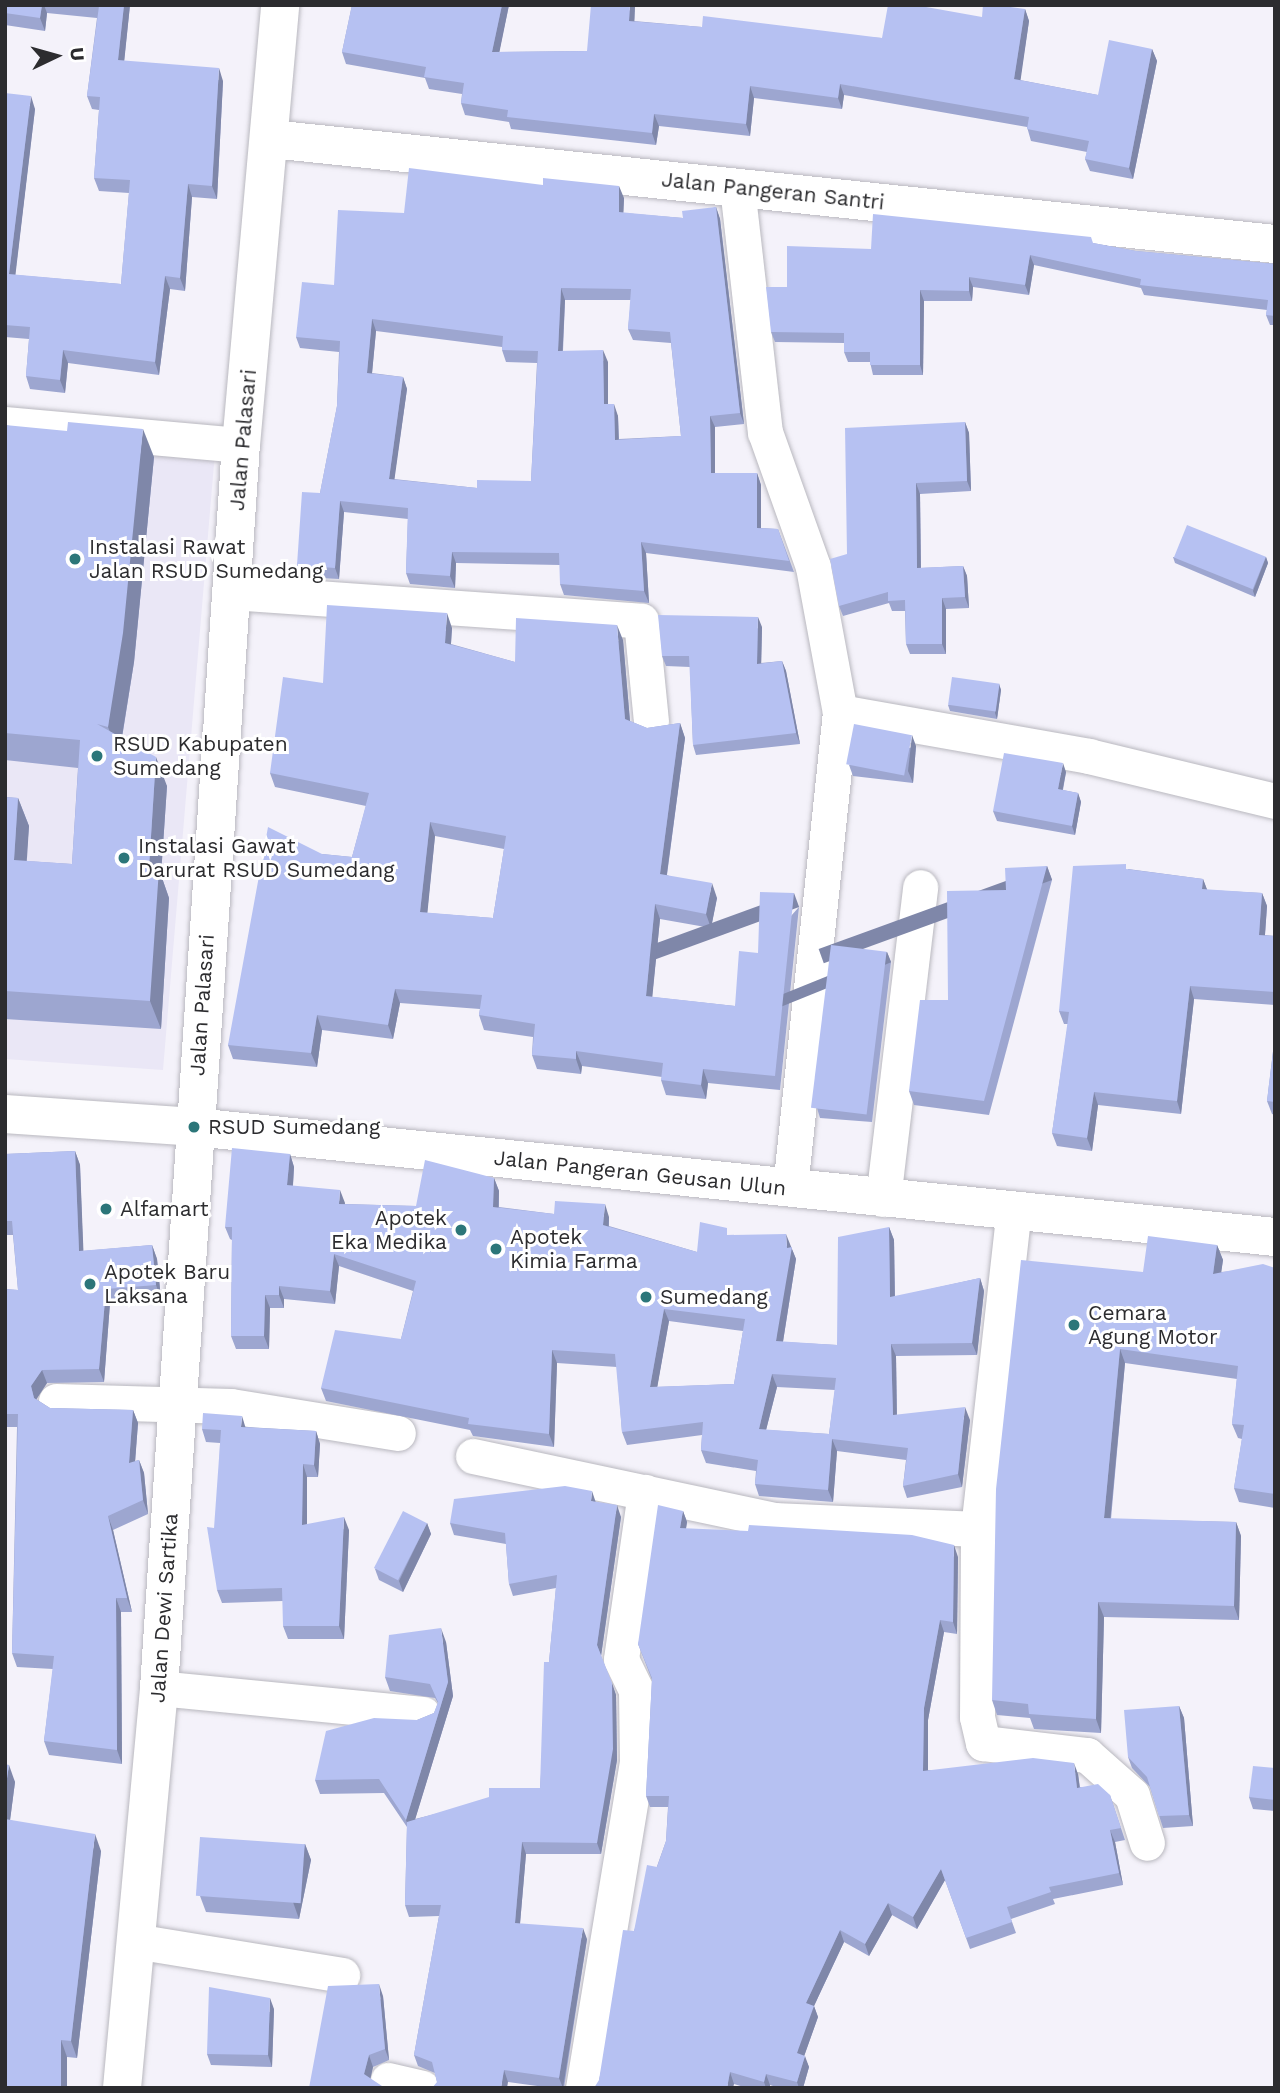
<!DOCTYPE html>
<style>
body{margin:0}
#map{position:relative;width:1280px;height:2093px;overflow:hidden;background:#f4f2fa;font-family:"Work Sans",sans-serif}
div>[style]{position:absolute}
.built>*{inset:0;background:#eae7f6}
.roads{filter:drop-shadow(0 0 2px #b9b8bf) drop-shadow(0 0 2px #b9b8bf)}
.street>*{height:35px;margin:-17.5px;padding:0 17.5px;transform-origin:17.5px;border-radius:17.5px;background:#fff}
.secondary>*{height:38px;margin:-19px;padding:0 19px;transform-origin:19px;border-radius:19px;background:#fff}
.wall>*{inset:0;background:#9da6d0}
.shaded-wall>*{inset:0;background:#7f87a9;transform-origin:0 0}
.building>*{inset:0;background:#b6c1f2;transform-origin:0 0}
.dots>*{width:19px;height:19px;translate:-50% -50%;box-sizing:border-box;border:4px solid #fff;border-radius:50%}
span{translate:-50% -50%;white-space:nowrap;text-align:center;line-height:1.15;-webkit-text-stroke:6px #fff;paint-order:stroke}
.street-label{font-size:21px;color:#2c2c2f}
.poi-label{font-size:21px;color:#2c2c2f}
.left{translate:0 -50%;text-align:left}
.right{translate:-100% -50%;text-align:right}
.frame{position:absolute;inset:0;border:7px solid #2c2c2f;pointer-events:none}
.north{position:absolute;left:21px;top:21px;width:70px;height:70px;-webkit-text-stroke:5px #fff;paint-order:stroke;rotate:85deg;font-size:19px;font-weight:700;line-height:28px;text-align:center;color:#2c2c2f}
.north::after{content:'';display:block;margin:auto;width:24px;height:32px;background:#2c2c2f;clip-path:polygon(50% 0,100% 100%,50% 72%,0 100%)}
</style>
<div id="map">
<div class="built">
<i style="clip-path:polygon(5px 432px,215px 452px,163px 1070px,5px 1059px)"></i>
</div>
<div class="roads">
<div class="street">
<i style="left:737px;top:187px;width:247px;rotate:83.5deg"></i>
<i style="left:765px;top:432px;width:143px;rotate:70.4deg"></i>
<i style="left:813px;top:567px;width:147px;rotate:79.5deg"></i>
<i style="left:5px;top:424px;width:237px;rotate:5.1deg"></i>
<i style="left:231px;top:592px;width:411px;rotate:4deg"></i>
<i style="left:641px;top:621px;width:101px;rotate:84.3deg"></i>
<i style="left:790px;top:1188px;width:479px;rotate:-84deg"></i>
<i style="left:840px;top:712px;width:253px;rotate:10deg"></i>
<i style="left:1089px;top:756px;width:191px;rotate:13.6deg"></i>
<i style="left:883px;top:1199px;width:314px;rotate:-83.2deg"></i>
<i style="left:56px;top:1401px;width:175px;rotate:1.6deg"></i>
<i style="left:231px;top:1406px;width:169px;rotate:9.2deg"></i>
<i style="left:473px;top:1456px;width:308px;rotate:12deg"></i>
<i style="left:774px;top:1520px;width:204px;rotate:2.5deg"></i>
<i style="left:978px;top:1529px;width:316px;rotate:-83.6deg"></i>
<i style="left:978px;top:1529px;width:188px;rotate:90.3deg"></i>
<i style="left:977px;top:1717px;width:27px;rotate:77deg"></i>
<i style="left:983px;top:1743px;width:105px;rotate:6.6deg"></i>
<i style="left:1087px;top:1755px;width:60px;rotate:41.6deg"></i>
<i style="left:1132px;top:1795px;width:50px;rotate:72.6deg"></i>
<i style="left:159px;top:1688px;width:265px;rotate:5.6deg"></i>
<i style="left:135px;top:1941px;width:210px;rotate:9.3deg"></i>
<i style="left:388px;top:2080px;width:35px;rotate:13deg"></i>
<i style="left:583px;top:2088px;width:330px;rotate:-80.6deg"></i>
<i style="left:637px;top:1762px;width:72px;rotate:-90.8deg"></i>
<i style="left:636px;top:1690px;width:34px;rotate:-116deg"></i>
<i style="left:621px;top:1659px;width:169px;rotate:-81.8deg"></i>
</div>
<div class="secondary">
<i style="left:271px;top:139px;width:1009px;rotate:5.97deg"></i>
<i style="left:5px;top:1114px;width:189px;rotate:3.9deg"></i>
<i style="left:194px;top:1127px;width:1087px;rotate:5.81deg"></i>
<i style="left:122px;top:2088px;width:402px;rotate:-84.7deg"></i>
<i style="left:159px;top:1688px;width:1246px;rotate:-86.23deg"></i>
<i style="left:241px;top:445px;width:442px;rotate:-84.9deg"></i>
</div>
</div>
<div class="wall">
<i style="clip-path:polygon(5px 5px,130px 5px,124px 61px,223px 81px,217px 199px,192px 197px,185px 291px,170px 289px,159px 375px,68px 363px,65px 393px,30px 389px,26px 376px,29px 339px,5px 337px,5px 93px,35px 109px,15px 275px,121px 284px,129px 193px,99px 191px,94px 178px,99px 110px,92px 109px,87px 96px,97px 18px,47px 13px,45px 31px,5px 25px)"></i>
<i style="clip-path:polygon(352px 5px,509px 5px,499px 52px,587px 51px,635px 5px,634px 21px,702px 27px,882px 38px,1025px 9px,1029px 21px,1020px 80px,1098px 95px,1152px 49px,1157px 61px,1133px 179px,1090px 171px,1085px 159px,1087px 152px,1031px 141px,1027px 127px,844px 95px,842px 109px,754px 98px,750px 136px,659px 126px,656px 145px,511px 129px,509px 122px,465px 115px,461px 103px,462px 94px,429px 89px,425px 78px,346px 64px,342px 52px)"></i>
<i style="clip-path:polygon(evenodd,624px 198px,623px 213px,683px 218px,716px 207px,720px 219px,744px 424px,715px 427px,715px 473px,757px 473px,761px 485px,761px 528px,778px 529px,794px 572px,646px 553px,649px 603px,564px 595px,560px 584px,560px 565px,456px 563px,455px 588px,410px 584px,406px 573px,408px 519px,344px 512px,339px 579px,301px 577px,297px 565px,320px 493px,337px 406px,339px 352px,300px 348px,296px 337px,334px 285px,404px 213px,624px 198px,565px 300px,631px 300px,628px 329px,633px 340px,671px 343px,681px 436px,619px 439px,618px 416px,608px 404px,608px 362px,563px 351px,565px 300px,624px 198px,376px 331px,502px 347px,502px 350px,506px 362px,537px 363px,531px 481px,477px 488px,394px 479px,407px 389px,403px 377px,372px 373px,376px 331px)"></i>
<i style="clip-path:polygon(1093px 243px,1136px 251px,1275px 264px,1275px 325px,1270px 325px,1266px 315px,1267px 310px,1144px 295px,1141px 288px,1034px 265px,1029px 295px,973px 287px,972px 301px,924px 301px,923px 375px,873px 375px,870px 362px,848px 362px,844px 352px,844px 343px,775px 342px,771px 332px,787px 287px,871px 249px)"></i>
<i style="clip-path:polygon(965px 422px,969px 433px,971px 491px,920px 494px,921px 568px,963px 566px,967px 576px,969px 608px,946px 609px,946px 654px,910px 654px,906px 644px,905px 611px,892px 611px,889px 603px,843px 616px,839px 606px,847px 554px)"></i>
<i style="clip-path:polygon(5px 425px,154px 457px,134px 662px,122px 738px,167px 786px,161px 875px,169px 898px,161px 1029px,5px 1019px,5px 797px,18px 798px,29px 826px,26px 861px,72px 864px,78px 768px,5px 760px)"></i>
<i style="clip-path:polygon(1173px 557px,1266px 557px,1268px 563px,1255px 597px,1175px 563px)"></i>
<i style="clip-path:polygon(762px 627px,761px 663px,782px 661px,786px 671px,800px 744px,696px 755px,693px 745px,690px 667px,666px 666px,662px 656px)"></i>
<i style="clip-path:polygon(evenodd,452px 628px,451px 644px,515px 662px,623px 640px,630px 721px,647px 728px,680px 723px,685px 738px,667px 875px,717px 898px,711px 928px,660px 919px,652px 997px,735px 1006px,758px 953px,799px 907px,780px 1090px,708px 1083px,706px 1099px,666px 1095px,661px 1080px,662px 1077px,582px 1066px,581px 1074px,537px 1069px,532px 1055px,533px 1037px,484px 1030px,479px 1015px,480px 1009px,400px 1003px,393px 1039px,322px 1030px,317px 1067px,233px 1059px,228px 1045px,322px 854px,352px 857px,366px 806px,275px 787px,270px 773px,323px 683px,452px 628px,435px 836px,504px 849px,493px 918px,427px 913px,435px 836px)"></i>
<i style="clip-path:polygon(999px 684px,1001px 690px,997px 719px,950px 711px,948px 705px)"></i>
<i style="clip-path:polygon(916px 746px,913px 783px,853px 776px,849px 765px)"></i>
<i style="clip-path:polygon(1066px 772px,1063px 790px,1078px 793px,1081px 802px,1075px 835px,997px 821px,993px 811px)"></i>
<i style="clip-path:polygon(1047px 866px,1052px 880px,989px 1115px,914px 1105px,909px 1091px,948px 1000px,1006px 890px)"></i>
<i style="clip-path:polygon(1128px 869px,1203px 879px,1207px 890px,1262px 893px,1267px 906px,1265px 935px,1275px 936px,1275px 1005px,1194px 999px,1181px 1114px,1098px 1105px,1092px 1151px,1057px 1146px,1052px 1133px,1068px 1024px,1064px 1024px,1059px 1011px)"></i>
<i style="clip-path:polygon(887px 952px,891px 962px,872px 1122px,820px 1118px,817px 1108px)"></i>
<i style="clip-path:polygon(1275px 1035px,1275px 1115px,1272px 1114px,1267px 1101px)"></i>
<i style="clip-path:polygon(75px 1151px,80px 1165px,83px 1251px,152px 1245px,157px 1259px,161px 1299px,110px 1303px,104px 1382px,47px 1383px,36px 1399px,50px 1408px,133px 1410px,138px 1423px,135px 1461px,139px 1460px,144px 1473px,148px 1514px,113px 1530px,132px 1612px,121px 1612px,122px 1764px,49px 1755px,44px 1741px,53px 1669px,17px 1667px,12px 1653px,17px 1427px,5px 1427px,5px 1289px,18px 1290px,13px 1235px,5px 1235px,5px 1154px)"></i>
<i style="clip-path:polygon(evenodd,290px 1154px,294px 1167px,293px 1186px,345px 1203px,344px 1204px,416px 1206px,494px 1178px,499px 1191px,499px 1207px,554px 1214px,609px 1217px,609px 1226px,697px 1252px,729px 1235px,791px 1247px,796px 1259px,783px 1342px,837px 1345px,889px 1227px,894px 1240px,895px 1297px,980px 1278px,984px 1291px,977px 1355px,896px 1356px,897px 1415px,970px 1420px,962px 1487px,907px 1498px,903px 1486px,906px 1460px,837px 1451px,833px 1502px,759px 1496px,755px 1484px,756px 1471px,706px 1463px,701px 1450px,702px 1435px,627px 1445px,622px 1432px,617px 1367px,557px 1363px,554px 1447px,473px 1436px,470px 1430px,326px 1401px,321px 1388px,401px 1339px,413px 1291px,339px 1266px,335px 1304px,284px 1299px,284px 1308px,270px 1308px,269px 1349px,236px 1349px,231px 1336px,232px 1240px,230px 1239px,225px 1227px,290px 1154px,669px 1321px,743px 1331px,734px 1384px,657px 1387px,669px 1321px,290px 1154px,777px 1387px,835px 1390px,829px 1434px,766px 1430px,777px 1387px)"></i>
<i style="clip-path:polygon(1217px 1245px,1223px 1260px,1221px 1272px,1275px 1268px,1275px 1508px,1239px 1502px,1234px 1488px,1242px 1439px,1238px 1438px,1232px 1424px,1237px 1379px,1125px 1363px,1111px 1519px,1236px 1522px,1241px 1536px,1239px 1620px,1104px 1617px,1101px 1733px,1034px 1729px,1030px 1718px,997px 1715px,992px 1700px,1143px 1272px)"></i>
<i style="clip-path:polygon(246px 1427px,316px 1431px,320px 1444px,318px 1477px,307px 1477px,307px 1524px,349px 1530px,344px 1639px,288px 1639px,283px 1626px,283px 1601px,222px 1603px,217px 1590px,220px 1443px,206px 1442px,202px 1429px)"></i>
<i style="clip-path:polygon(596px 1502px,621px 1517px,601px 1656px,616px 1695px,617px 1760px,601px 1854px,526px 1854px,520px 1924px,587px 1939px,564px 2088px,552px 2088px,508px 2082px,437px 2082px,435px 2073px,418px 2066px,414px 2055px,439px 1916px,409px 1917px,405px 1905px,407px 1827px,384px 1793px,320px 1794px,315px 1780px,417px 1720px,434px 1713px,438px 1703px,435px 1698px,390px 1691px,385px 1677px,446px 1642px,453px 1696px,415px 1819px,540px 1788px,549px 1662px,556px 1588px,513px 1596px,509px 1584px,506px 1544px,454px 1535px,450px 1523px)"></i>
<i style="clip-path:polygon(683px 1511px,687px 1522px,686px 1529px,958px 1557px,957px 1634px,944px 1632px,928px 1720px,928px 1770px,1078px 1774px,1080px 1787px,1110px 1795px,1125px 1840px,1115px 1842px,1123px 1885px,1053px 1899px,1055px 1904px,1011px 1919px,1016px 1933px,970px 1949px,945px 1880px,917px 1929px,892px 1915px,869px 1956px,844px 1942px,814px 2006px,818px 2017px,804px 2056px,809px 2067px,803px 2088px,779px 2088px,770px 2085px,770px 2088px,747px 2088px,734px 2084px,599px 2080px,634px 1931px,666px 1841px,668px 1807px,650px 1807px,646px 1796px,652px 1680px,638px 1644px)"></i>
<i style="clip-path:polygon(427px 1523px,431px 1534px,403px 1592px,379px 1580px,375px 1569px)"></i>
<i style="clip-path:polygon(1179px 1706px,1184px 1718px,1193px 1826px,1163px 1828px,1150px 1787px,1132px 1768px,1128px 1757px)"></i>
<i style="clip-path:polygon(5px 1764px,15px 1782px,10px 1820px,101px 1851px,77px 2058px,67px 2057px,67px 2088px,5px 2088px)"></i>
<i style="clip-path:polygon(1275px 1768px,1275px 1811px,1253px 1809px,1249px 1797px)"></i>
<i style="clip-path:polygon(305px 1844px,311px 1860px,299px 1919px,206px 1912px,200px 1896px)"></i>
<i style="clip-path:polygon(383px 1996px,389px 2060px,373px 2067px,370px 2078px,309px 2088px)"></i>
<i style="clip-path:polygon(274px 2009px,272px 2067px,211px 2065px,207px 2054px)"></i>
</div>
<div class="shaded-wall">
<i style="clip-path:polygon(42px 5px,44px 5px,47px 13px,45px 31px,40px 18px)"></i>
<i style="clip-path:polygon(124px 5px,130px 5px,123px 73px,118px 60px)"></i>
<i style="clip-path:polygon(502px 5px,509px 5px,497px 64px,492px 52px)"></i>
<i style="clip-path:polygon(630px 5px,635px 5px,634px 33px,629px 21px)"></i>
<i style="clip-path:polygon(1025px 9px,1029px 21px,1019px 91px,1014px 79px)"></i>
<i style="clip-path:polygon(1152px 49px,1157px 61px,1133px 179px,1129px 168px)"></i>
<i style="clip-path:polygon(219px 68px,223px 81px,217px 199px,212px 186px)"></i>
<i style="clip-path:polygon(840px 84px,844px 95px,842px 109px,838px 98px)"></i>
<i style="clip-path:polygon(750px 86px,754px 98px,750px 136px,746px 124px)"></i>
<i style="clip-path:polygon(31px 96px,35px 109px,14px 287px,9px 274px)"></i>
<i style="clip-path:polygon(654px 114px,659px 126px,656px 145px,652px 133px)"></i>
<i style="clip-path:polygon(188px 184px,192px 197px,185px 291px,180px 278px)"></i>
<i style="clip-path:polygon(619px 186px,624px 198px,623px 224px,619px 212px)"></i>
<i style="clip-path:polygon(716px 207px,720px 219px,744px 424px,740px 413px)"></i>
<i style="clip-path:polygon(1030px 255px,1034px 265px,1029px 295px,1025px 285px)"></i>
<i style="clip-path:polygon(165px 276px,170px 289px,159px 375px,155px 362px)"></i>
<i style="clip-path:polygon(969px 277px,973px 287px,972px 301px,969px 291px)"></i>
<i style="clip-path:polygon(561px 288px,565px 300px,562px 363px,558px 351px)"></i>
<i style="clip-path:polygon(920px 290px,924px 301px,923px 375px,920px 365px)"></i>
<i style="clip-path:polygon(372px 319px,376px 331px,371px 384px,367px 373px)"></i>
<i style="clip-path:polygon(63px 350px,68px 363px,65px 393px,60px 380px)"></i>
<i style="clip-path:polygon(603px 350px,608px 362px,608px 416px,604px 404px)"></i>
<i style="clip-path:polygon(403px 377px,407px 389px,393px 490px,389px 479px)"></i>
<i style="clip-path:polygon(614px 404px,618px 416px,619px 451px,615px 440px)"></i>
<i style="clip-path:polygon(710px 416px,715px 427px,715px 485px,711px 473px)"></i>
<i style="clip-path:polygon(965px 422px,969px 433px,971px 491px,967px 481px)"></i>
<i style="clip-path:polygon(143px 429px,154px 457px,134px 662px,119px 755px,108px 727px)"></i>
<i style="clip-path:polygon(757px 473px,761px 485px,761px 540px,757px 528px)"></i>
<i style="clip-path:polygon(916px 483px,920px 494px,921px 579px,917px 568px)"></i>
<i style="clip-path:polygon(340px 501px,344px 512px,339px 579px,335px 568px)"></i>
<i style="clip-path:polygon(641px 542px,646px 553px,649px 603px,644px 591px)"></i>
<i style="clip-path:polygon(452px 552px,456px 563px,455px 588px,450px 576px)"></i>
<i style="clip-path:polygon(1266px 557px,1268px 563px,1255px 597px,1253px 591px)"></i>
<i style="clip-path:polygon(963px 566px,967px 576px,969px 608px,965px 597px)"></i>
<i style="clip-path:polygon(942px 598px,946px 609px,946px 654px,942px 644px)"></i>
<i style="clip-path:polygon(447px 613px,452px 628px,450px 657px,445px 643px)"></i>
<i style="clip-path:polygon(758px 617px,762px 627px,761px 674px,757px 664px)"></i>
<i style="clip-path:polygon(617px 625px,623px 640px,631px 733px,625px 719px)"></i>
<i style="clip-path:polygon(782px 661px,786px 671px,800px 744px,796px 733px)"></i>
<i style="clip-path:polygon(999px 684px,1001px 690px,997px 719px,995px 713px)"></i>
<i style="clip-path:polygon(680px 723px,685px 738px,665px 888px,660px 874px)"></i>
<i style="clip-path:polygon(912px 735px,916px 746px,913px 783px,908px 771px)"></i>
<i style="clip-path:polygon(156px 757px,167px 786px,161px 875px,169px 898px,161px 1029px,150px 1001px,149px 868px)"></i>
<i style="clip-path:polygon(1063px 763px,1066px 772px,1061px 798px,1058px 789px)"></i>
<i style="clip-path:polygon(1078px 793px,1081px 802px,1075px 835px,1072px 826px)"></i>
<i style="clip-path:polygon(18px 798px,29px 826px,25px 889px,14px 860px)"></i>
<i style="clip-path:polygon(430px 822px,435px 836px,426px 927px,420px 912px)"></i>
<i style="left:1047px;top:866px;width:15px;height:243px;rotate:70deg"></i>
<i style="clip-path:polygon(1203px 879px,1208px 892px,1202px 889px)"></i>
<i style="clip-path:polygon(712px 883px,717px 898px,711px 928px,706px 914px)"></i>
<i style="left:794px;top:893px;width:15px;height:184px;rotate:70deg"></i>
<i style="clip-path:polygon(1262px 893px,1267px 906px,1264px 948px,1259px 935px)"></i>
<i style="clip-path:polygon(655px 904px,660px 919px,651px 1010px,646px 996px)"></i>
<i style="left:887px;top:952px;width:11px;height:162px;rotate:68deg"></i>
<i style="clip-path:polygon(1190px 986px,1194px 999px,1181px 1114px,1177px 1101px)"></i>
<i style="clip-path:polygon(395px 989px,400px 1003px,393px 1039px,388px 1025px)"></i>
<i style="clip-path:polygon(317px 1015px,322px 1030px,317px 1067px,311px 1053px)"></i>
<i style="clip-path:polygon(576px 1051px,582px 1066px,581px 1074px,576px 1059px)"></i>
<i style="clip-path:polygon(703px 1069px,708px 1083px,706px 1099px,701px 1085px)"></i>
<i style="clip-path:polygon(1094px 1092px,1098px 1105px,1092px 1151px,1087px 1138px)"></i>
<i style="clip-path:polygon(75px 1151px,80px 1165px,84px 1265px,79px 1251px)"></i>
<i style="clip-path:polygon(290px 1154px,294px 1167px,292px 1198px,287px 1185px)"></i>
<i style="clip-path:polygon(494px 1178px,499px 1191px,498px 1220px,493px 1207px)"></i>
<i style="clip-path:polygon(340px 1190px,345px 1203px,343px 1217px,339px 1204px)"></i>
<i style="clip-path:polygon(605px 1204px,609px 1217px,608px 1238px,603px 1225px)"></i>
<i style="clip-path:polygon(889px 1227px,894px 1240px,895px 1310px,890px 1297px)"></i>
<i style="clip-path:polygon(786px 1234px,796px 1259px,781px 1354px,776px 1341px,787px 1248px)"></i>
<i style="clip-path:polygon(152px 1245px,157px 1259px,161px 1299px,156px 1285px)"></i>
<i style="clip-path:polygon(1217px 1245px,1223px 1260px,1219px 1288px,1213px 1274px)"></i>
<i style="clip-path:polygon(334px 1254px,339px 1266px,335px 1304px,330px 1291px)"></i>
<i style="clip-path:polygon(980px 1278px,984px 1291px,977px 1355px,972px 1343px)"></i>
<i style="clip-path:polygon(279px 1286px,284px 1299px,284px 1308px,279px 1295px)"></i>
<i style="clip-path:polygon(106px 1289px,110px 1303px,104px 1382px,99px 1369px)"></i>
<i style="clip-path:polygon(265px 1295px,270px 1308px,269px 1349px,264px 1336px)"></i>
<i style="clip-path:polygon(664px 1309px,669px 1321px,655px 1400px,650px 1387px)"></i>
<i style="clip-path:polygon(891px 1344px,896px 1356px,897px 1428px,893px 1415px)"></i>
<i style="clip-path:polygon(1120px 1349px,1125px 1363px,1109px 1533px,1104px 1518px)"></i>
<i style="clip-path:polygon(552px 1350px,557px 1363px,554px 1447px,549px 1434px)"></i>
<i style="clip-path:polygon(42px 1370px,47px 1383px,36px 1400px,34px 1398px,31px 1386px)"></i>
<i style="clip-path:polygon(772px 1374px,777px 1387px,763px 1442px,759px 1429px)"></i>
<i style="clip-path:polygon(965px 1407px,970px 1420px,962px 1487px,958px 1474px)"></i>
<i style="clip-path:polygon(133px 1410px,138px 1423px,134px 1476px,129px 1463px)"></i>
<i style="clip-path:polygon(242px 1416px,246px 1429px,241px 1427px)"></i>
<i style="clip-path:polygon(316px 1431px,320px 1444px,318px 1477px,314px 1465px)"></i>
<i style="clip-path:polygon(832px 1439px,837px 1451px,833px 1502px,828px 1490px)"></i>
<i style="clip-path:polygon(139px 1460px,144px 1473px,148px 1514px,143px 1500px)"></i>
<i style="clip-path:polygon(303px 1464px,307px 1477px,307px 1538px,302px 1525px)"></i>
<i style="clip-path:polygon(592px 1491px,596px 1503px,591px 1501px)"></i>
<i style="clip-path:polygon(617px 1505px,621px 1517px,601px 1656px,597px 1645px)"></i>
<i style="clip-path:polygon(683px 1511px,687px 1522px,684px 1540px,680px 1528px)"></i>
<i style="clip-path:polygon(108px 1516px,113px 1530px,132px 1612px,127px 1598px)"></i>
<i style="clip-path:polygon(344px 1517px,349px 1530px,344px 1639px,339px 1626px)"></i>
<i style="clip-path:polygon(1236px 1522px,1241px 1536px,1239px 1620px,1234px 1606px)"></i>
<i style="clip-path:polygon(427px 1523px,431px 1534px,403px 1592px,399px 1581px)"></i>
<i style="clip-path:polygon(954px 1545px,958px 1557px,957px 1634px,953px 1622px)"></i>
<i style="clip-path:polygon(116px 1598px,121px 1612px,122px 1764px,117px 1750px)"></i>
<i style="clip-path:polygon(1098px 1602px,1104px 1617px,1101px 1733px,1096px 1719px)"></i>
<i style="clip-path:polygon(940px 1620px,944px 1632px,928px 1720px,928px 1782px,923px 1771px,924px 1708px)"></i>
<i style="clip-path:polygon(441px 1628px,446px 1642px,453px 1696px,411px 1833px,406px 1820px,448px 1682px)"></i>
<i style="clip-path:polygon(612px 1683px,616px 1695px,617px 1760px,601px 1854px,597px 1843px)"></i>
<i style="clip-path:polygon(1179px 1706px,1184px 1718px,1193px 1826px,1189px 1815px)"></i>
<i style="clip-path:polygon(1074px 1763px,1078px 1774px,1081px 1799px,1077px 1788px)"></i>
<i style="clip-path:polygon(9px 1765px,15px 1782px,8px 1836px,5px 1829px,5px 1792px)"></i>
<i style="clip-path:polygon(1110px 1830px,1115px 1842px,1123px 1885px,1119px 1873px)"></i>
<i style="clip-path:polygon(95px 1834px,101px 1851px,77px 2058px,71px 2041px)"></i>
<i style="clip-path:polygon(522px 1842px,526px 1854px,519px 1935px,515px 1923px)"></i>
<i style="clip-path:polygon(305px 1844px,311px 1860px,299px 1919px,293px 1902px)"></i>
<i style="clip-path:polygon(941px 1869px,945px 1880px,917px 1929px,913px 1917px)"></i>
<i style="clip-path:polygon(888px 1903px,892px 1915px,869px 1956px,865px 1944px)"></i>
<i style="clip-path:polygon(583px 1928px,587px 1939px,563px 2088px,559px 2078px)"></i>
<i style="clip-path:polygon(840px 1930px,844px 1942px,814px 2006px,818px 2017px,801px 2065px,797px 2053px,806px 2003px)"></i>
<i style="clip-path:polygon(379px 1984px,383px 1996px,389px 2060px,385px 2049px)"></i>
<i style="clip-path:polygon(270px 1998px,274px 2009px,272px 2067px,268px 2055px)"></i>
<i style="clip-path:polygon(61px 2040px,67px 2057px,67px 2088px,61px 2088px)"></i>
<i style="clip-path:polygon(369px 2055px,373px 2067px,369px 2085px,364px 2074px)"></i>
<i style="clip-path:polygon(805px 2056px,809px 2067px,803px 2088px,799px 2088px,797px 2082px)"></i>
<i style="clip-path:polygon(504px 2070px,508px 2082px,507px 2088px,501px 2088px)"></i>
<i style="clip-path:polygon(730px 2072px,734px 2084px,733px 2088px,727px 2088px)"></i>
<i style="clip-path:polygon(766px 2074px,770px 2085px,770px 2088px,766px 2088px,764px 2082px)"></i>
</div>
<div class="building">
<i style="clip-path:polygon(5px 5px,42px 5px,40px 18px,5px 13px)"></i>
<i style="clip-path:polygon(94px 5px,124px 5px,118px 60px,219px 68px,212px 186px,188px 184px,180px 278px,165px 276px,155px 362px,63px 350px,60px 380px,26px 376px,30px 327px,5px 325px,5px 93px,31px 96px,9px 274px,121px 284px,130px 180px,94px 178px,100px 97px,87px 96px,99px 6px)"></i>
<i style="clip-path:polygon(352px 5px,502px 5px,492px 52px,587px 51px,591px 5px,630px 5px,629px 21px,702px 27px,703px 16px,882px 38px,888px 5px,915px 5px,982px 17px,983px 5px,996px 5px,1025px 9px,1014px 79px,1098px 95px,1109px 40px,1152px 49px,1129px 168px,1085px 159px,1089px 141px,1027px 129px,1029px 117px,840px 84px,838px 98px,750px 86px,746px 124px,654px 114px,652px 133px,507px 117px,508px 110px,461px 103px,464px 83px,424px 77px,426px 67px,342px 52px)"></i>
<i style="clip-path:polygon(evenodd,409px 168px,543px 185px,543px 178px,619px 186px,619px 212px,683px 218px,682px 211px,716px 207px,740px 413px,710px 416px,711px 473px,757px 473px,757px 528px,778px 529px,789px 561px,641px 542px,644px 591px,560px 584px,559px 553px,452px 552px,450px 576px,406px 573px,408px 508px,340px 501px,335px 568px,297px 565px,302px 492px,320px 493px,337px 406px,340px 341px,296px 337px,302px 282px,334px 285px,338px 210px,404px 213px,409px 168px,561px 288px,631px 289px,628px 329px,670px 332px,681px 436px,615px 440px,614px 404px,604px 404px,603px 350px,558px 351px,561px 288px,409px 168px,372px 319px,503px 336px,502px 350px,538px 351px,531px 481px,477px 480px,477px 488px,389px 479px,403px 377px,367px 373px,372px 319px)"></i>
<i style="clip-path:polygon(873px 214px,1091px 237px,1093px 243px,1136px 251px,1275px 264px,1275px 316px,1266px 315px,1268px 300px,1140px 285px,1141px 279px,1030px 255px,1025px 285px,969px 277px,969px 291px,920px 290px,920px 365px,870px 365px,870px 352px,844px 352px,844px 333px,771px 332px,766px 287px,787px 287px,787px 246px,871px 249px)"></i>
<i style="clip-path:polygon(68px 422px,143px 429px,123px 633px,108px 727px,97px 724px,156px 757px,149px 868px,159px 869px,150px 1001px,5px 991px,5px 797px,18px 798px,14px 860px,72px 864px,80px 740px,5px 733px,5px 425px,67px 431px)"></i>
<i style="clip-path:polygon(965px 422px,967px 481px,916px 483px,917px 568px,963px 566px,965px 597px,942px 598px,942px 644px,906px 644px,905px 600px,888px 601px,888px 592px,839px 606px,830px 559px,847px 554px,845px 428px)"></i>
<i style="left:1187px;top:525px;width:85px;height:35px;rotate:22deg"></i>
<i style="clip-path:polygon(evenodd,327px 605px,447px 613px,445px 643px,515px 662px,516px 618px,617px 625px,625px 719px,647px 728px,680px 723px,660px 874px,712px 883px,706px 914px,655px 904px,646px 996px,735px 1006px,739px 951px,758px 953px,760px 892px,794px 893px,775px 1076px,703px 1069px,701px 1085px,661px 1080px,663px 1063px,576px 1051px,576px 1059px,532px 1055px,535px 1024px,479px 1015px,482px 995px,395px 989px,388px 1025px,317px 1015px,311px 1053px,228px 1045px,268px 827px,322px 854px,352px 857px,369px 793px,270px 773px,283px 677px,323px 683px,327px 605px,430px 822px,506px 836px,493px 918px,420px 912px,430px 822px)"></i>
<i style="clip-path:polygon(658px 615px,758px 617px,757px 664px,782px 661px,796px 733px,693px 745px,689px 656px,662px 656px)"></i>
<i style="left:952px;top:677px;width:48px;height:28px;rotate:8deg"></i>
<i style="left:854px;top:724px;width:59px;height:41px;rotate:11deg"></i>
<i style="clip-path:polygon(1004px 753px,1063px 763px,1058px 789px,1078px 793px,1072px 826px,993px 811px)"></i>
<i style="clip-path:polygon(1126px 864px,1126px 869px,1203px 879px,1202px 889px,1262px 893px,1259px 935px,1275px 936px,1275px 992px,1190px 986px,1177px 1101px,1094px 1092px,1087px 1138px,1052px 1133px,1069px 1012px,1059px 1011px,1073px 866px)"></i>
<i style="clip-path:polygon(1047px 866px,984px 1101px,909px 1091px,920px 1000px,948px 1000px,947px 891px,1006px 890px,1005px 868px)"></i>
<i style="left:831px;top:945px;width:56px;height:164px;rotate:7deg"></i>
<i style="clip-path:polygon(1275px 1035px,1275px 1102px,1267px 1101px)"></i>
<i style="clip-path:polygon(evenodd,232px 1148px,290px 1154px,287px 1185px,340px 1190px,339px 1204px,416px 1206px,425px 1160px,494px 1178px,493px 1207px,554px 1214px,555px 1201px,605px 1204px,603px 1225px,697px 1252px,700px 1222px,727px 1228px,727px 1235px,786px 1234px,787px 1248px,792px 1247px,776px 1341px,837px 1345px,838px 1237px,889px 1227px,890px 1297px,980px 1278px,972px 1343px,891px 1344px,893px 1415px,965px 1407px,958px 1474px,903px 1486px,908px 1448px,832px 1439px,828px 1490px,755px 1484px,758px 1460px,701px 1450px,703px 1422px,622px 1432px,615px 1354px,552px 1350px,549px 1434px,468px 1424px,469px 1418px,321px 1388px,335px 1330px,401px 1339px,416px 1281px,334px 1254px,330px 1291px,279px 1286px,279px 1295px,265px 1295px,264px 1336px,231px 1336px,232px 1227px,225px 1227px,232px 1148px,664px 1309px,745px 1319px,734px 1384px,650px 1387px,664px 1309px,232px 1148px,772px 1374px,836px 1378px,829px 1434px,759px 1429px,772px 1374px)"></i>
<i style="clip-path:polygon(75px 1151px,79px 1251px,152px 1245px,156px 1285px,106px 1289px,99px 1369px,42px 1370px,31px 1386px,34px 1398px,50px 1408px,133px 1410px,129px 1463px,139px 1460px,143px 1500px,108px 1516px,127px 1598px,116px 1598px,117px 1750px,44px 1741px,54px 1656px,12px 1653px,18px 1414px,5px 1414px,5px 1289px,18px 1290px,12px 1221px,5px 1221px,5px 1154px)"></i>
<i style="clip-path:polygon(1148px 1236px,1217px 1245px,1213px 1274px,1263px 1264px,1275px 1268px,1275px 1494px,1234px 1488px,1244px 1425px,1232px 1424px,1238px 1366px,1120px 1349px,1104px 1518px,1236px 1522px,1234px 1606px,1098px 1602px,1096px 1719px,1029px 1714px,1028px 1704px,992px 1700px,996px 1489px,1021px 1260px,1143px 1272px)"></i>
<i style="clip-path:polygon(203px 1413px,242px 1416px,241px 1427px,316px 1431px,314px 1465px,303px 1464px,302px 1525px,344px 1517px,339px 1626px,283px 1626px,282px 1588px,217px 1590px,207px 1527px,214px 1528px,221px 1430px,202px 1429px)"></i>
<i style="clip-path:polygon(565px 1486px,592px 1491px,591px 1501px,617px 1505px,597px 1645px,612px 1683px,613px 1749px,597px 1843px,522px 1842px,515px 1923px,583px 1928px,559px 2078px,504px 2070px,501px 2088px,432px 2088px,437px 2082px,432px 2062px,414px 2055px,441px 1905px,405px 1905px,407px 1822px,489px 1797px,489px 1788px,540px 1788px,544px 1662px,549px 1662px,557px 1575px,509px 1584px,505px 1533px,450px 1523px,454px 1499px)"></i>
<i style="clip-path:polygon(658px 1505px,683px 1511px,680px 1528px,748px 1531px,749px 1525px,912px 1535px,954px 1545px,953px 1622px,940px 1620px,924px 1708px,923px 1771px,1033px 1758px,1074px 1763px,1077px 1788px,1098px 1784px,1110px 1795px,1121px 1828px,1110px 1830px,1119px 1873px,1049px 1887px,1051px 1892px,1007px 1907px,1012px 1922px,966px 1938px,941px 1869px,913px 1917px,888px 1903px,865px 1944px,840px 1930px,806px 2003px,814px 2006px,797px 2053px,805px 2056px,797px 2082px,766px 2074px,764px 2082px,730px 2072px,727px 2088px,594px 2088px,599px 2080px,623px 1930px,634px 1931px,647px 1865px,657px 1867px,666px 1841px,669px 1796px,646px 1796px,652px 1678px,638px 1644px)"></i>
<i style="left:403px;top:1511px;width:27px;height:64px;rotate:27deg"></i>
<i style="clip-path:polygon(441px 1628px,448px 1682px,406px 1820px,379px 1779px,315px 1780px,326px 1731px,374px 1718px,417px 1720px,434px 1713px,438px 1702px,430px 1684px,385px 1677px,389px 1635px)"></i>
<i style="clip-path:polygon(1179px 1706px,1189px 1815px,1159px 1816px,1147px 1777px,1128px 1757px,1124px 1710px)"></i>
<i style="clip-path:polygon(5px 1764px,9px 1765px,5px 1792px)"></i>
<i style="clip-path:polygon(1253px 1766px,1275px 1768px,1275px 1800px,1249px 1797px)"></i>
<i style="clip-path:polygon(5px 1819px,95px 1834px,71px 2041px,61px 2040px,61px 2088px,5px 2088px)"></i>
<i style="left:200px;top:1837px;width:105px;height:59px;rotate:4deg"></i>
<i style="clip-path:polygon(379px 1984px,385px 2049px,369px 2055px,364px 2074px,385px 2088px,309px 2088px,328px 1986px)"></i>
<i style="clip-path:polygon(209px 1987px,270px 1998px,268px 2055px,207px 2054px)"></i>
</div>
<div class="dots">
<i style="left:75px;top:559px;background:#2c7679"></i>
<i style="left:97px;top:756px;background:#2c7679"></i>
<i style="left:124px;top:858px;background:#2c7679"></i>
<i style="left:194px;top:1127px;background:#2c7679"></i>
<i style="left:106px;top:1209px;background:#2c7679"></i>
<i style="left:461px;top:1230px;background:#2c7679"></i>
<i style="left:496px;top:1249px;background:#2c7679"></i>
<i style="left:90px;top:1284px;background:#2c7679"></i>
<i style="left:646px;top:1297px;background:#2c7679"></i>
<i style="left:1074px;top:1325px;background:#2c7679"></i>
</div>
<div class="street-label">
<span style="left:773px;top:191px;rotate:6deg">Jalan Pangeran Santri</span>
<span style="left:243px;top:440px;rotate:-85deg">Jalan Palasari</span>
<span style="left:202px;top:1005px;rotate:-86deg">Jalan Palasari</span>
<span style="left:640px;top:1173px;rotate:6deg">Jalan Pangeran Geusan Ulun</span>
<span style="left:164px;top:1608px;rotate:-86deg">Jalan Dewi Sartika</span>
</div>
<div class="poi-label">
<span class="left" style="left:89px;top:559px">Instalasi Rawat<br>Jalan RSUD Sumedang</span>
<span class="left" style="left:113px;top:756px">RSUD Kabupaten<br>Sumedang</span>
<span class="left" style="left:138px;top:858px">Instalasi Gawat<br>Darurat RSUD Sumedang</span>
<span class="left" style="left:208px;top:1127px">RSUD Sumedang</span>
<span class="left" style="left:120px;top:1209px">Alfamart</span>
<span class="right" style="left:447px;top:1230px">Apotek<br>Eka Medika</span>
<span class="left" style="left:510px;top:1249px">Apotek<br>Kimia Farma</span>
<span class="left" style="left:104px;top:1284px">Apotek Baru<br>Laksana</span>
<span class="left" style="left:660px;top:1297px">Sumedang</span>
<span class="left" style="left:1088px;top:1325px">Cemara<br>Agung Motor</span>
</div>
<div class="frame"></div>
<div class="north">U</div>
</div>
